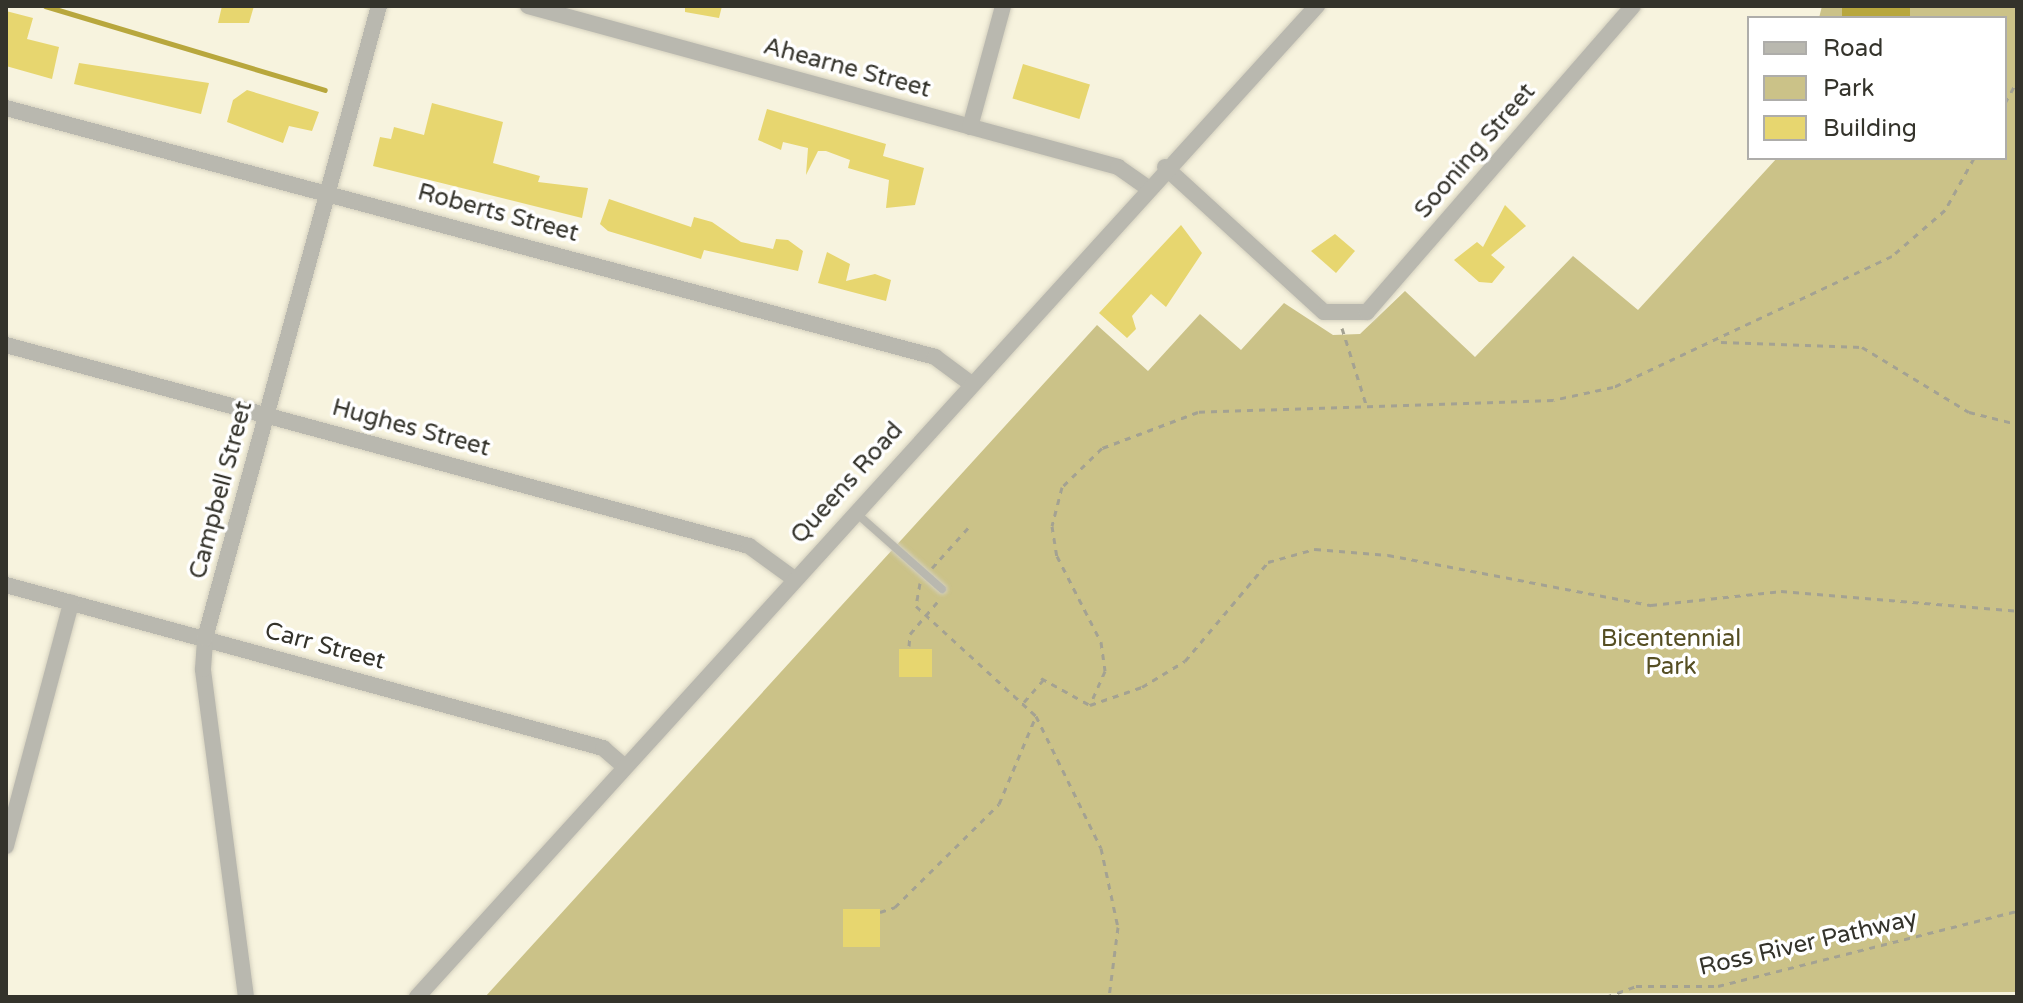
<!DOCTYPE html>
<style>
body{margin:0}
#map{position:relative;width:2023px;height:1003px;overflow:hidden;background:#f7f3de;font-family:"Varela Round",sans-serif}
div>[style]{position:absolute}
.green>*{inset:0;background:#cbc288}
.water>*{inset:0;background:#b8a73d;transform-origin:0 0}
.stream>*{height:5px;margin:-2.5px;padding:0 2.5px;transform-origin:2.5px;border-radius:2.5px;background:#b8a73d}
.building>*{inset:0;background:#e7d66f;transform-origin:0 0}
.path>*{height:3px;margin-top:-1.5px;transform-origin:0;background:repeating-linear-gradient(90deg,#a4a292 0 6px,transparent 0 12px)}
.roads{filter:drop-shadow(0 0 2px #d4d0be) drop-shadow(0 0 2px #d4d0be)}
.service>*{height:8px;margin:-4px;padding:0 4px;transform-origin:4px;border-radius:4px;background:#b9b8af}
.minor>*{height:16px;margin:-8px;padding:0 8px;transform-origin:8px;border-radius:8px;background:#b9b8af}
span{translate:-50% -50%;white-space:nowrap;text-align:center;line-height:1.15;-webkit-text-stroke:7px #fff;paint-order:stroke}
.street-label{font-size:24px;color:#34332b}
.park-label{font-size:24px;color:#554e23}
.frame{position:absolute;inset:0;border:8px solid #34332b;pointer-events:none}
.legend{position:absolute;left:1747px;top:16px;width:260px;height:144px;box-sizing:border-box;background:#fff;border:2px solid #aeadaa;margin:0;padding:10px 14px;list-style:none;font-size:24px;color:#34332b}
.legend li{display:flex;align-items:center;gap:16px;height:40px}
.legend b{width:40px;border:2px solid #aeadaa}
</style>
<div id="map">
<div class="green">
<i style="clip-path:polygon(1822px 6px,2017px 6px,2017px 992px,485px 997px,1097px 325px,1148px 371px,1200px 314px,1241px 350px,1284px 303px,1333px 335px,1360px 334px,1405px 291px,1475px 357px,1573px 256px,1638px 310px,1777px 158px,2005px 158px,2005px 18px,1819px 18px)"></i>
</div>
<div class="water">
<i style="left:1842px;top:6px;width:68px;height:12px"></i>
</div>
<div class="stream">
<i style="left:45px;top:6px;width:292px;rotate:16.7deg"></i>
</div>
<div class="building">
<i style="clip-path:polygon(222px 6px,254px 6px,249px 23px,218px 23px)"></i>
<i style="clip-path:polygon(685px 6px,722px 6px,719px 18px,685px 12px)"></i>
<i style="clip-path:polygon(6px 11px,33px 18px,27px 39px,59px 47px,52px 79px,6px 66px)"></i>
<i style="clip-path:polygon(79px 63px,209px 83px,201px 114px,74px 84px)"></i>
<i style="left:1023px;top:64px;width:70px;height:36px;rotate:17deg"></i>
<i style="clip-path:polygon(247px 90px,319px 112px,312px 131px,289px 126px,283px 143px,227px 122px,233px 100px)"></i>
<i style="clip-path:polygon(432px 103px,503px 122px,493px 163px,540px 176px,538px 182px,588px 188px,582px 218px,373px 166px,380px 137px,391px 139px,394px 127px,424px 135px)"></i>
<i style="clip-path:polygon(767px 109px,886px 144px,883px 156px,924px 168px,915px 205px,886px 208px,889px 180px,848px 168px,850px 160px,826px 151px,818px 151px,806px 175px,808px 148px,783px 142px,781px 150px,758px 140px)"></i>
<i style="clip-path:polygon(609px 199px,691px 227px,694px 217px,712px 222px,741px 242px,773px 249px,776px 239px,788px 240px,803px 251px,798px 271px,704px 250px,701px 259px,608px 231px,600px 224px)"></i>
<i style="clip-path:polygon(1505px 205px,1526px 226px,1491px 255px,1505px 267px,1492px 283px,1479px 282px,1454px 260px,1477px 242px,1483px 247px)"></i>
<i style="clip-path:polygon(1181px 225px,1202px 253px,1166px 307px,1151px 294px,1132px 316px,1136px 329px,1127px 338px,1099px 313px)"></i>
<i style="clip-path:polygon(1335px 234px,1355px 251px,1336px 273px,1311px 251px)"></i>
<i style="clip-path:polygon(827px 252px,850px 264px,846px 281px,875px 274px,891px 280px,886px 301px,818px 283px)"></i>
<i style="left:899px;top:649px;width:33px;height:28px"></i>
<i style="left:843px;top:909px;width:37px;height:38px"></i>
</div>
<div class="path">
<i style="left:2005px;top:103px;width:25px;rotate:-61deg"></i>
<i style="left:1974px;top:158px;width:60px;rotate:119.1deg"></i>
<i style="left:1945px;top:210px;width:70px;rotate:139deg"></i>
<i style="left:1892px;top:256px;width:308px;rotate:154.8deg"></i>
<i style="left:1613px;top:387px;width:61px;rotate:167.8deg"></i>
<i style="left:1553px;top:400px;width:355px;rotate:178.1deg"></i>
<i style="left:1198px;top:412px;width:103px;rotate:159.4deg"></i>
<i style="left:1102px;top:448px;width:56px;rotate:135.7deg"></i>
<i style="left:1062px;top:487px;width:40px;rotate:104.4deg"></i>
<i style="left:1052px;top:526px;width:30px;rotate:81deg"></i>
<i style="left:1057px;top:556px;width:97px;rotate:62.9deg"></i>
<i style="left:1101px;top:642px;width:29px;rotate:82deg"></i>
<i style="left:1105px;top:671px;width:37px;rotate:114deg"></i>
<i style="left:1090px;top:705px;width:55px;rotate:-19.1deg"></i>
<i style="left:1142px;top:687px;width:50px;rotate:-31.2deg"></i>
<i style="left:1185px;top:661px;width:129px;rotate:-50deg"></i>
<i style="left:1268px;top:562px;width:49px;rotate:-15.5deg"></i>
<i style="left:1315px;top:549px;width:73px;rotate:4.7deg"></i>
<i style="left:1388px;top:555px;width:268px;rotate:10.8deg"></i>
<i style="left:1651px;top:605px;width:131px;rotate:-6.1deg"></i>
<i style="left:1781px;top:591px;width:237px;rotate:4.8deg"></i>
<i style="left:1342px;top:328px;width:80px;rotate:72.5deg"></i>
<i style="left:1721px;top:342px;width:141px;rotate:2deg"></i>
<i style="left:1862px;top:347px;width:125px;rotate:31.3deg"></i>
<i style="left:1969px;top:412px;width:49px;rotate:14deg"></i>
<i style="left:932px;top:568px;width:54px;rotate:-48deg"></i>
<i style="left:920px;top:583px;width:23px;rotate:100deg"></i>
<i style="left:916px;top:606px;width:163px;rotate:42.5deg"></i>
<i style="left:1036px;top:716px;width:147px;rotate:63.8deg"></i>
<i style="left:1101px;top:848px;width:81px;rotate:77.9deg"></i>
<i style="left:1118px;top:927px;width:71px;rotate:97.3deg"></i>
<i style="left:909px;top:646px;width:12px;rotate:-85deg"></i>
<i style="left:910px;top:634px;width:45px;rotate:-49.5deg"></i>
<i style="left:1041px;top:678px;width:56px;rotate:28.9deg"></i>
<i style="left:1024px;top:702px;width:29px;rotate:-49deg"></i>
<i style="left:880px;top:912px;width:16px;rotate:-18deg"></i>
<i style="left:895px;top:907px;width:146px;rotate:-44.7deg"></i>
<i style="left:999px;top:804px;width:95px;rotate:-67.2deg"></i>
<i style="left:1606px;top:997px;width:32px;rotate:-20deg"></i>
<i style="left:1636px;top:986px;width:82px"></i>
<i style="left:1718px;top:986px;width:308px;rotate:-14.1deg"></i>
</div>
<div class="roads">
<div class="service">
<i style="left:856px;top:513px;width:115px;rotate:41.5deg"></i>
</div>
<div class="minor">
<i style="left:528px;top:6px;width:612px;rotate:15.26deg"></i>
<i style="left:1118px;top:167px;width:35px;rotate:35deg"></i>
<i style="left:6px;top:108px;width:962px;rotate:15deg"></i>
<i style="left:935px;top:357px;width:44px;rotate:36.6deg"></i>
<i style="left:970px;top:127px;width:125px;rotate:-74.7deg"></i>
<i style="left:1165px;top:167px;width:215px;rotate:42.4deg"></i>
<i style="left:1324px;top:312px;width:43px"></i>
<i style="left:1367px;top:312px;width:405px;rotate:-49deg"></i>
<i style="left:6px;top:345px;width:770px;rotate:15.14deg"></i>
<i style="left:749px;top:546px;width:54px;rotate:36deg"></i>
<i style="left:6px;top:585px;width:619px;rotate:15.27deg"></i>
<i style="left:603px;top:748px;width:29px;rotate:41deg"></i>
<i style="left:6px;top:846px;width:252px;rotate:-75deg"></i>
<i style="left:246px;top:997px;width:331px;rotate:-97.5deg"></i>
<i style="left:203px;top:669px;width:31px;rotate:-86deg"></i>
<i style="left:205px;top:638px;width:656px;rotate:-74.61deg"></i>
<i style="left:417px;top:997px;width:1339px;rotate:-47.76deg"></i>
</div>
</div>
<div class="street-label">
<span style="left:847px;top:68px;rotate:15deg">Ahearne Street</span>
<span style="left:1475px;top:151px;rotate:-49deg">Sooning Street</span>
<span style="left:498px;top:213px;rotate:15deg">Roberts Street</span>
<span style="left:411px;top:428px;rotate:15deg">Hughes Street</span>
<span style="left:847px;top:483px;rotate:-48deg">Queens Road</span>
<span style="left:221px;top:490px;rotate:-75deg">Campbell Street</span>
<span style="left:325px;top:646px;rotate:15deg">Carr Street</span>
<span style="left:1808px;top:943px;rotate:-13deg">Ross River Pathway</span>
</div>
<div class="park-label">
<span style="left:1671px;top:653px">Bicentennial<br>Park</span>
</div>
<div class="frame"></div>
<ul class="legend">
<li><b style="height:10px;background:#b9b8af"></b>Road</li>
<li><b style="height:22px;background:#cbc288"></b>Park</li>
<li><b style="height:22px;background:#e7d66f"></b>Building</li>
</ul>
</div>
